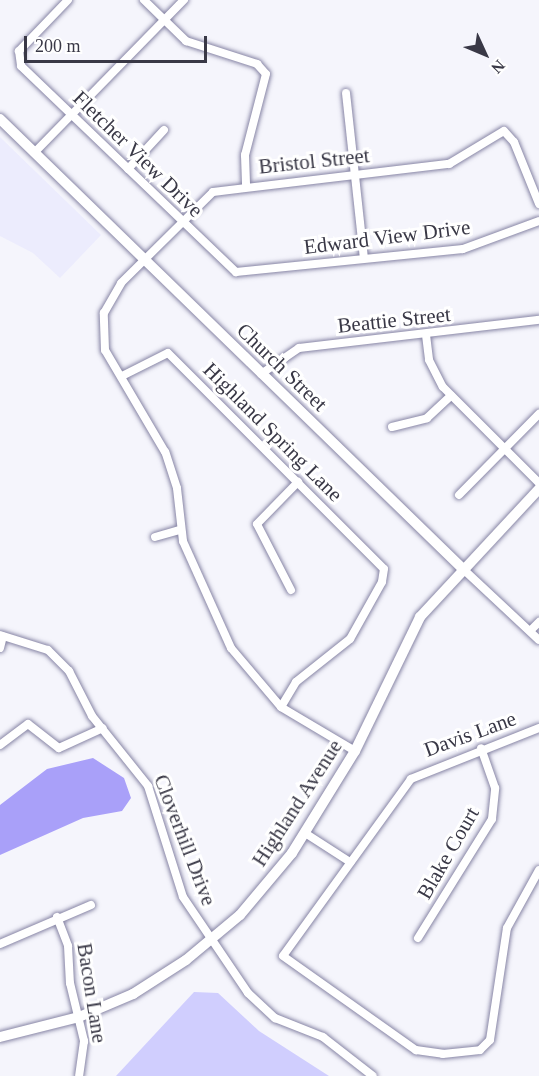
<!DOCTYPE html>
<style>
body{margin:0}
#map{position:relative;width:539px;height:1076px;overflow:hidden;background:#f5f5fc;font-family:Georgia,serif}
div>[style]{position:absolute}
.built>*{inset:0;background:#ececfd}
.green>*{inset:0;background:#d0cefe}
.water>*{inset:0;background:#a9a0f9}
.roads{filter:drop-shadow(0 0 2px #8785a5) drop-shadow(0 0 2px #8785a5)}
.minor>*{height:8px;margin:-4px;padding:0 4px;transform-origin:4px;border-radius:4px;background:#fff}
.major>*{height:10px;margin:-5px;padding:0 5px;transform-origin:5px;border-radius:5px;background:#fff}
span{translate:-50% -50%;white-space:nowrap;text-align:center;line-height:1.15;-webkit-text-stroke:6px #fff;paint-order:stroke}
.street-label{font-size:21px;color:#393846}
.north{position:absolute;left:455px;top:24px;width:60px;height:60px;-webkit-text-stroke:4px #fff;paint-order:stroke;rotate:134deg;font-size:16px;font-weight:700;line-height:24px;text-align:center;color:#393846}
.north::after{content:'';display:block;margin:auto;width:21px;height:27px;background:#393846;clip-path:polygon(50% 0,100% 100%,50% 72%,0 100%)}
.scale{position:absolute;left:24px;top:36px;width:183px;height:27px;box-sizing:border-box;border:3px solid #393846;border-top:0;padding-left:8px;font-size:18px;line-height:21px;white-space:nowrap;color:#393846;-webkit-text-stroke:4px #fff;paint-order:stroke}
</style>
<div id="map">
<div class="built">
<i style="clip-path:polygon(0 137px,101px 235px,60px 278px,33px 253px,0 236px)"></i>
</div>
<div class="green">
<i style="clip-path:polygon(194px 992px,218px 993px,259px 1031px,329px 1076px,116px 1076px)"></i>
</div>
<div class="water">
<i style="clip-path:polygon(93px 758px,124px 778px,131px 798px,122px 811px,83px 818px,0 855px,0 805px,47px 769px)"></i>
</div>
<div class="roads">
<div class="minor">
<i style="left:68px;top:0;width:71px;rotate:133.9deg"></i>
<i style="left:19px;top:51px;width:15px;rotate:82deg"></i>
<i style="left:21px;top:66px;width:298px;rotate:43.8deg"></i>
<i style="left:236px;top:272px;width:228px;rotate:-5.8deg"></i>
<i style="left:463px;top:249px;width:81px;rotate:-20.2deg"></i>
<i style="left:144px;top:0;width:59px;rotate:44.3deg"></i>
<i style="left:186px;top:41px;width:75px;rotate:17.9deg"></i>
<i style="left:257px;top:64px;width:13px;rotate:48deg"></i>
<i style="left:266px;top:74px;width:84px;rotate:104.5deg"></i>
<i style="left:245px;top:155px;width:32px;rotate:88deg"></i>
<i style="left:346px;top:93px;width:166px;rotate:83.8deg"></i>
<i style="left:35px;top:152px;width:213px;rotate:-45.6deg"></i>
<i style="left:128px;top:169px;width:53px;rotate:-47.3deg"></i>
<i style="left:426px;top:335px;width:25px;rotate:83deg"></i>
<i style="left:429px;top:360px;width:30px;rotate:63deg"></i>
<i style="left:443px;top:387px;width:136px;rotate:45deg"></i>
<i style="left:261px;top:374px;width:46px;rotate:-34.4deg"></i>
<i style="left:299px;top:348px;width:242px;rotate:-6.7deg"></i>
<i style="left:122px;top:376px;width:51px;rotate:-26.6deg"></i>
<i style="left:168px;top:353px;width:305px;rotate:45deg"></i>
<i style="left:384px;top:569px;width:13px;rotate:99deg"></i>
<i style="left:382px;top:582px;width:65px;rotate:119.3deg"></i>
<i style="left:350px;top:639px;width:69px;rotate:141.5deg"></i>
<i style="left:296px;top:682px;width:29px;rotate:121deg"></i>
<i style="left:392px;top:427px;width:36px;rotate:-14deg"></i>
<i style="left:427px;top:418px;width:33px;rotate:-43deg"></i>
<i style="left:459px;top:495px;width:114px;rotate:-45.4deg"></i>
<i style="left:155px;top:537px;width:25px;rotate:-16deg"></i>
<i style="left:462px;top:568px;width:105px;rotate:43.1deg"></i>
<i style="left:291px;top:590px;width:74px;rotate:-117.3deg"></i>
<i style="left:257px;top:524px;width:59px;rotate:-45.7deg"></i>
<i style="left:530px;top:631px;width:13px;rotate:-45deg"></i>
<i style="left:0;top:635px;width:50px;rotate:17.4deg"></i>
<i style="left:48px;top:650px;width:30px;rotate:45deg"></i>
<i style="left:69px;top:671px;width:51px;rotate:62.9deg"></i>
<i style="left:92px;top:716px;width:90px;rotate:51.3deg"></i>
<i style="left:148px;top:786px;width:116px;rotate:72.5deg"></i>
<i style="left:183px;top:897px;width:116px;rotate:55.9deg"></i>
<i style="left:248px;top:993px;width:37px;rotate:43deg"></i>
<i style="left:275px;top:1018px;width:52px;rotate:21.6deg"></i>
<i style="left:323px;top:1037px;width:63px;rotate:38deg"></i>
<i style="left:0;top:648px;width:12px;rotate:-76deg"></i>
<i style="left:539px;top:728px;width:138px;rotate:158.3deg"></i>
<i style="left:411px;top:779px;width:218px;rotate:125.9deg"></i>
<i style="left:283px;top:956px;width:163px;rotate:35.3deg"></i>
<i style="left:416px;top:1050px;width:27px;rotate:8deg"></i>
<i style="left:443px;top:1054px;width:37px;rotate:-6deg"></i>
<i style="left:480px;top:1050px;width:14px;rotate:-45deg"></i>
<i style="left:490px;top:1040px;width:113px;rotate:-81.4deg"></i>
<i style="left:507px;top:928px;width:66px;rotate:-61.1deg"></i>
<i style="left:0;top:745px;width:35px;rotate:-37deg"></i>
<i style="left:28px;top:724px;width:39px;rotate:38deg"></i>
<i style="left:59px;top:748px;width:48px;rotate:-24.4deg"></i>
<i style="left:355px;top:751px;width:86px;rotate:-149.3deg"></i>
<i style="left:281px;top:707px;width:77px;rotate:-130.3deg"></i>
<i style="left:231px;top:648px;width:117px;rotate:-114.2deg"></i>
<i style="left:183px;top:541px;width:53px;rotate:-96.5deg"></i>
<i style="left:177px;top:488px;width:38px;rotate:-108deg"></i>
<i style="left:165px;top:452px;width:118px;rotate:-120.5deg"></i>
<i style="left:105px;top:350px;width:37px;rotate:-92deg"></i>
<i style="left:104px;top:313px;width:34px;rotate:-60deg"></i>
<i style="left:121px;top:283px;width:129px;rotate:-44.7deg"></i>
<i style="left:213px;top:192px;width:238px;rotate:-6.8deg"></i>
<i style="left:449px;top:164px;width:64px;rotate:-31deg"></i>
<i style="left:504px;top:131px;width:15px;rotate:48deg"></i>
<i style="left:514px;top:142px;width:67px;rotate:68deg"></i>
<i style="left:305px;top:833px;width:54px;rotate:32.8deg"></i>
<i style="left:57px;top:917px;width:31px;rotate:69deg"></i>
<i style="left:68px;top:946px;width:37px;rotate:87deg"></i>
<i style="left:70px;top:983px;width:60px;rotate:76.4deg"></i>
<i style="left:84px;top:1041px;width:35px;rotate:98deg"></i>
<i style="left:418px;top:938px;width:140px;rotate:-58.1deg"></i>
<i style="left:492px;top:819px;width:31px;rotate:-84deg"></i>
<i style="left:495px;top:788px;width:42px;rotate:-109.3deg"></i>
<i style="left:0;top:944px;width:99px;rotate:-23.2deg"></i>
</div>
<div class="major">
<i style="left:0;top:119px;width:644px;rotate:44.18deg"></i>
<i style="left:0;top:1037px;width:81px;rotate:-14.2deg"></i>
<i style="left:79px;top:1017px;width:59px;rotate:-23.1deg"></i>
<i style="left:133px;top:994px;width:63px;rotate:-32.7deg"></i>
<i style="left:186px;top:960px;width:70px;rotate:-39.8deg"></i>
<i style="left:240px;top:915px;width:81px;rotate:-50deg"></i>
<i style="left:292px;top:853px;width:120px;rotate:-58.3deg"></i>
<i style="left:355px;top:751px;width:149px;rotate:-64.1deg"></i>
<i style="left:420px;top:617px;width:175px;rotate:-47.1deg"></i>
</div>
</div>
<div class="street-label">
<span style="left:138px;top:154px;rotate:44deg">Fletcher View Drive</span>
<span style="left:314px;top:161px;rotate:-6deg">Bristol Street</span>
<span style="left:387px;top:237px;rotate:-7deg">Edward View Drive</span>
<span style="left:394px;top:320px;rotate:-6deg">Beattie Street</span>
<span style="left:282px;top:367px;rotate:44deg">Church Street</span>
<span style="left:273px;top:432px;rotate:45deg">Highland Spring Lane</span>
<span style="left:470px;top:734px;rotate:-20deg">Davis Lane</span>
<span style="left:297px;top:803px;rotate:-57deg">Highland Avenue</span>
<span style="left:185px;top:840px;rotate:69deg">Cloverhill Drive</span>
<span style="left:448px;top:853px;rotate:-60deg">Blake Court</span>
<span style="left:92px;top:993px;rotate:81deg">Bacon Lane</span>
</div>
<div class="north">N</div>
<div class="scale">200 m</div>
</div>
